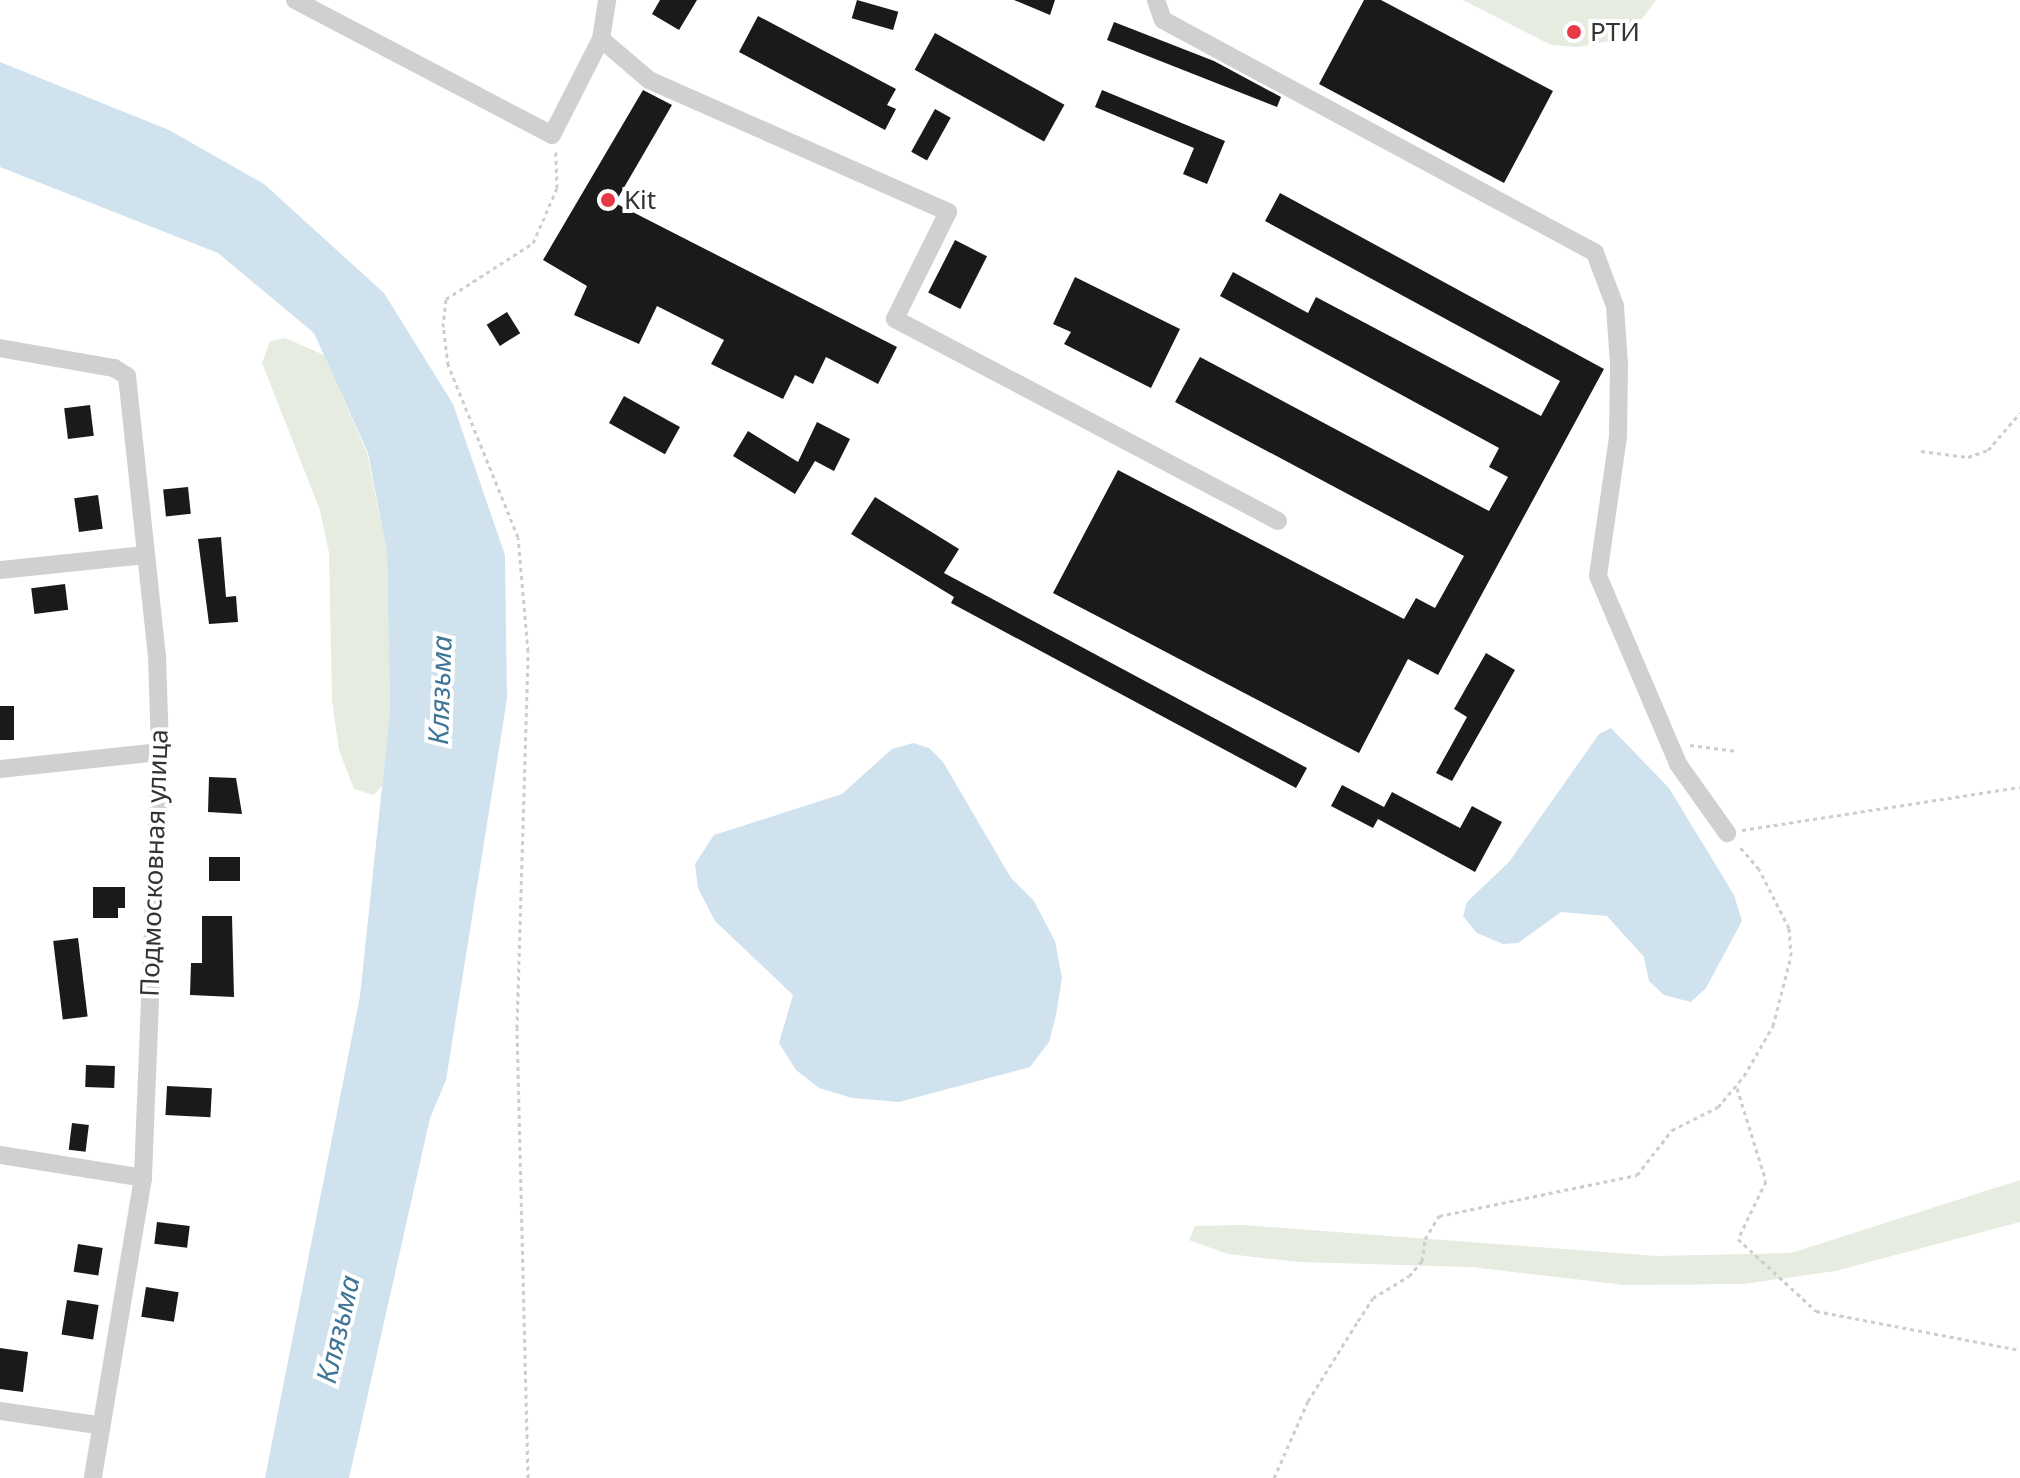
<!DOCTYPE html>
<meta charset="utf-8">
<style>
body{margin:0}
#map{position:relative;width:2020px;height:1478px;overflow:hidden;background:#fff;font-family:"Noto Sans",sans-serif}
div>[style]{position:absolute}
.green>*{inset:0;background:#e6ecdf}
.water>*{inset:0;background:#cfe2ee}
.building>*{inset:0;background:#1a1a1a;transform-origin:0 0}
.path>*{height:3px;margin-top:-1.5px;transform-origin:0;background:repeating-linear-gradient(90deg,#cdcdcd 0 4px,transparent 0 8px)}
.minor>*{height:18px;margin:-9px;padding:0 9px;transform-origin:9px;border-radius:9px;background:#d0d0d0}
.dots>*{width:22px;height:22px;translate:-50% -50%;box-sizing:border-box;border:4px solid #fff;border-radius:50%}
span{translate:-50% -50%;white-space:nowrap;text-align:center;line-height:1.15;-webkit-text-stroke:8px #fff;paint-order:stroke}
.poi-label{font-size:26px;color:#333}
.left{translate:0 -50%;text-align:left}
.street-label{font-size:26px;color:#333}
.water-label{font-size:28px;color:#3f7597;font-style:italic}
</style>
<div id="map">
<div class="green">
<i style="clip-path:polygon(1463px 0,1656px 0,1639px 23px,1610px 41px,1577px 47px,1551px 45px)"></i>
<i style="clip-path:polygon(285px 338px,324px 355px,367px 453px,387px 553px,390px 711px,382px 786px,374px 795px,354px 789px,339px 750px,332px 700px,329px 553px,320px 510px,262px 363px,270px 341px)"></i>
<i style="clip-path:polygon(2020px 1180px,2020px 1222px,1835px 1271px,1744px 1284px,1625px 1285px,1471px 1267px,1300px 1262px,1228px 1254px,1189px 1240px,1195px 1226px,1243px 1225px,1657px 1256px,1791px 1253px)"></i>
</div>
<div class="water">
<i style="clip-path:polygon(0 62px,169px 130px,264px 184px,384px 293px,453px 404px,505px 555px,507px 699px,446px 1080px,430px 1118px,349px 1478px,265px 1478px,360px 996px,390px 711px,387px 553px,368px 453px,314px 333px,218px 253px,0 167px)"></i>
<i style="clip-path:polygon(1611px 728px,1669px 788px,1734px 895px,1742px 921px,1706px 988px,1691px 1002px,1664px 995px,1649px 981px,1644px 957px,1607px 916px,1561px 912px,1518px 943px,1503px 944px,1477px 933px,1463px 916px,1467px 902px,1509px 862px,1599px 734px)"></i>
<i style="clip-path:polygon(913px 743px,929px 748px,943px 762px,1011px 878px,1034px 901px,1055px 941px,1062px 978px,1056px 1015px,1049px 1042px,1030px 1067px,899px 1102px,852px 1098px,819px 1088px,796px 1070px,779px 1043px,793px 995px,715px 921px,698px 888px,695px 864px,714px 835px,842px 794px,892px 749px)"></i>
</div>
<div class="building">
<i style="clip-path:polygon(660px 0,697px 0,679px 30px,652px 14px)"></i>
<i style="left:857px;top:0;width:43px;height:19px;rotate:16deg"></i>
<i style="clip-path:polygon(1014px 0,1055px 0,1050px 15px)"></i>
<i style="clip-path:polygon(1364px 0,1381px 0,1553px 91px,1504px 183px,1319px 84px)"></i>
<i style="clip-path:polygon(758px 16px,896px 89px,887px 105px,896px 109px,885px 130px,739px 52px)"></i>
<i style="clip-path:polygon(1114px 22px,1214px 61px,1281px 97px,1277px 107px,1107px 40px)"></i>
<i style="left:935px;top:33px;width:148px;height:42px;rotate:29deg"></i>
<i style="clip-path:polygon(643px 90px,672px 105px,615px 203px,897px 347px,878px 384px,826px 357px,813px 384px,795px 375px,783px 399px,711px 364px,724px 340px,657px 306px,639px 344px,574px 315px,587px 286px,543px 260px)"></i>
<i style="clip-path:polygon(1102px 90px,1225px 141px,1207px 184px,1183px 174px,1194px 148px,1095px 107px)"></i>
<i style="left:935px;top:109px;width:18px;height:49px;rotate:29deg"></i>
<i style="clip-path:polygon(1280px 193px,1604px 369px,1438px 675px,1408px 659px,1359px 753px,1053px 593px,1118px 470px,1404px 619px,1416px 598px,1435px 608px,1464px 556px,1175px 402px,1200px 357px,1489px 511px,1508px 477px,1489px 467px,1499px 448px,1220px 296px,1233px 272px,1308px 313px,1316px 297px,1541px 416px,1560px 381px,1265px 221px)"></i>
<i style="left:955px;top:240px;width:36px;height:59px;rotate:27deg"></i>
<i style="clip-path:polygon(1075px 277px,1180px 329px,1151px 388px,1064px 344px,1071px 332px,1053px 324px)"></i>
<i style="left:507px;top:312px;width:25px;height:24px;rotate:58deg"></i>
<i style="left:624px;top:396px;width:64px;height:31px;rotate:29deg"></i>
<i style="left:90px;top:405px;width:31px;height:26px;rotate:83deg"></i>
<i style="clip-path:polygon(817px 422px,850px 439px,834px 471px,815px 461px,795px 494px,733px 456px,748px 431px,798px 462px)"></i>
<i style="left:188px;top:487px;width:27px;height:25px;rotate:84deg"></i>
<i style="left:98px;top:495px;width:34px;height:24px;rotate:82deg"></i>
<i style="clip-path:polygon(875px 497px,959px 549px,944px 573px,1307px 768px,1296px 788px,951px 603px,954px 597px,851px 534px)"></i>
<i style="clip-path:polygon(221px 537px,226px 597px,236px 596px,238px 622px,209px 624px,198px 539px)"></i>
<i style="left:65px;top:584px;width:26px;height:34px;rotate:83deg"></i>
<i style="clip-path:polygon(1486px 653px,1515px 670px,1452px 781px,1436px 773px,1467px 717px,1454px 709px)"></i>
<i style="left:0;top:706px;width:14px;height:34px"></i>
<i style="clip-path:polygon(209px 777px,236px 778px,242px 814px,208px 812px)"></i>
<i style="clip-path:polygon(1342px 785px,1384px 807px,1392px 792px,1460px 828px,1472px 806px,1502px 822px,1475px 872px,1378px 819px,1373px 828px,1331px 806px)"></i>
<i style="left:209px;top:857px;width:31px;height:24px"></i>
<i style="clip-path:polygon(93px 887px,125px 887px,125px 908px,118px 908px,118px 918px,93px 918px)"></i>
<i style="clip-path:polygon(202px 916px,232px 916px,234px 997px,190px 995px,191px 963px,202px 963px)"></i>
<i style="left:78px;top:938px;width:79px;height:25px;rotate:83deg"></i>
<i style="left:86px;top:1065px;width:29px;height:22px;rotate:2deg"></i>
<i style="left:167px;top:1086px;width:45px;height:29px;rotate:3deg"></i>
<i style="left:72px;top:1123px;width:17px;height:27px;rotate:7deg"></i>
<i style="left:157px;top:1222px;width:33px;height:22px;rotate:7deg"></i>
<i style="left:78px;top:1244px;width:25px;height:28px;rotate:9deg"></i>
<i style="left:146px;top:1287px;width:33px;height:30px;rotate:9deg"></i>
<i style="left:67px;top:1300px;width:32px;height:35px;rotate:9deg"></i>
<i style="clip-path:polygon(0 1348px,28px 1352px,23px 1392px,0 1389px)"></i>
</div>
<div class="path">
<i style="left:1921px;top:451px;width:47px;rotate:7.3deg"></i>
<i style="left:1968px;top:457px;width:21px;rotate:-19deg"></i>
<i style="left:1988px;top:450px;width:49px;rotate:-49.1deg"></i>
<i style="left:1690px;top:745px;width:47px;rotate:7.3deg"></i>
<i style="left:1742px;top:830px;width:281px;rotate:-8.8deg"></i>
<i style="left:1737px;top:1088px;width:97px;rotate:72.7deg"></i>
<i style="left:1766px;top:1181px;width:64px;rotate:115.8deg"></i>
<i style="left:1738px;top:1239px;width:106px;rotate:42.7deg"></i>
<i style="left:1816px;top:1311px;width:208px;rotate:10.8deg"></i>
<i style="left:528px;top:1478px;width:450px;rotate:-91.4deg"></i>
<i style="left:517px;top:1028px;width:377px;rotate:-88.3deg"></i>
<i style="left:528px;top:651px;width:114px;rotate:-95deg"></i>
<i style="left:518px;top:537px;width:186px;rotate:-112.1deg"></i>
<i style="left:448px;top:365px;width:38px;rotate:-97deg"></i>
<i style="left:443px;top:327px;width:28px;rotate:-84deg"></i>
<i style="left:446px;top:299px;width:103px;rotate:-32.8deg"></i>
<i style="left:533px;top:243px;width:60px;rotate:-66.4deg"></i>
<i style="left:557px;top:188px;width:37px;rotate:-92deg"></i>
<i style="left:1274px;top:1478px;width:84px;rotate:-66.2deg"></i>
<i style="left:1308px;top:1401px;width:94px;rotate:-58deg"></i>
<i style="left:1358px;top:1321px;width:27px;rotate:-57deg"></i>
<i style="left:1373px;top:1298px;width:42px;rotate:-31.4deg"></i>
<i style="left:1409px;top:1276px;width:20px;rotate:-49deg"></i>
<i style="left:1422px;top:1261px;width:22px;rotate:-82deg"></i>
<i style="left:1425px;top:1239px;width:27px;rotate:-59deg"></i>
<i style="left:1439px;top:1216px;width:202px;rotate:-11.7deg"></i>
<i style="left:1637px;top:1175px;width:57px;rotate:-52.1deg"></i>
<i style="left:1672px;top:1130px;width:51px;rotate:-26.6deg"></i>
<i style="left:1718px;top:1107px;width:40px;rotate:-50deg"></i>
<i style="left:1744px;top:1076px;width:58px;rotate:-59.9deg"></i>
<i style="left:1773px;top:1026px;width:72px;rotate:-75.6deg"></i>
<i style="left:1791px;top:956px;width:28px;rotate:-94deg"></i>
<i style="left:1789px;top:928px;width:66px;rotate:-117deg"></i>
<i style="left:1759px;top:869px;width:32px;rotate:-131deg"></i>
</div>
<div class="minor">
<i style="left:295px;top:0;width:290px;rotate:27.7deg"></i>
<i style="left:552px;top:135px;width:108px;rotate:-63deg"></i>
<i style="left:601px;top:39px;width:39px;rotate:-81deg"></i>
<i style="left:1156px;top:0;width:21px;rotate:71deg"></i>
<i style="left:1163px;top:20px;width:491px;rotate:28.3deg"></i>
<i style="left:1595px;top:253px;width:57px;rotate:69.3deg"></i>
<i style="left:1615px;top:306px;width:59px;rotate:86.1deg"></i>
<i style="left:1619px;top:365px;width:72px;rotate:90.8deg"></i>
<i style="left:1618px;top:437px;width:140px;rotate:98.2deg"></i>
<i style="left:1598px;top:576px;width:204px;rotate:66.9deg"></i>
<i style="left:1678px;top:764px;width:85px;rotate:54.6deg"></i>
<i style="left:601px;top:39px;width:63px;rotate:40.5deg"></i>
<i style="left:649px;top:80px;width:327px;rotate:23.8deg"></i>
<i style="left:948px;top:212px;width:119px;rotate:116.4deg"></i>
<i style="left:895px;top:319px;width:433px;rotate:27.8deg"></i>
<i style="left:0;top:348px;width:116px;rotate:10deg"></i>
<i style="left:114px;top:368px;width:15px;rotate:32deg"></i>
<i style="left:127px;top:376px;width:281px;rotate:83.9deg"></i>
<i style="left:157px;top:655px;width:97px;rotate:88.2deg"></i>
<i style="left:160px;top:752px;width:426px;rotate:92.3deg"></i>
<i style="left:143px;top:1178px;width:304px;rotate:99.5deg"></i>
<i style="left:0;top:570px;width:146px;rotate:-5.9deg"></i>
<i style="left:0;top:769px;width:161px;rotate:-6.1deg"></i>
<i style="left:0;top:1155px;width:145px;rotate:9.1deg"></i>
<i style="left:0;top:1411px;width:98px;rotate:8.2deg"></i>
</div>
<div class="dots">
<i style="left:1574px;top:32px;background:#e63946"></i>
<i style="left:608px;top:200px;background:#e63946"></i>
</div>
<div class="poi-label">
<span class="left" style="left:1590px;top:32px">РТИ</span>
<span class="left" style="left:624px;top:200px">Kit</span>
</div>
<div class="street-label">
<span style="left:154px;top:863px;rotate:-88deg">Подмосковная улица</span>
</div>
<div class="water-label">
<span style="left:439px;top:690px;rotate:-88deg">Клязьма</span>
<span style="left:337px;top:1329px;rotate:-77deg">Клязьма</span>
</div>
</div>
